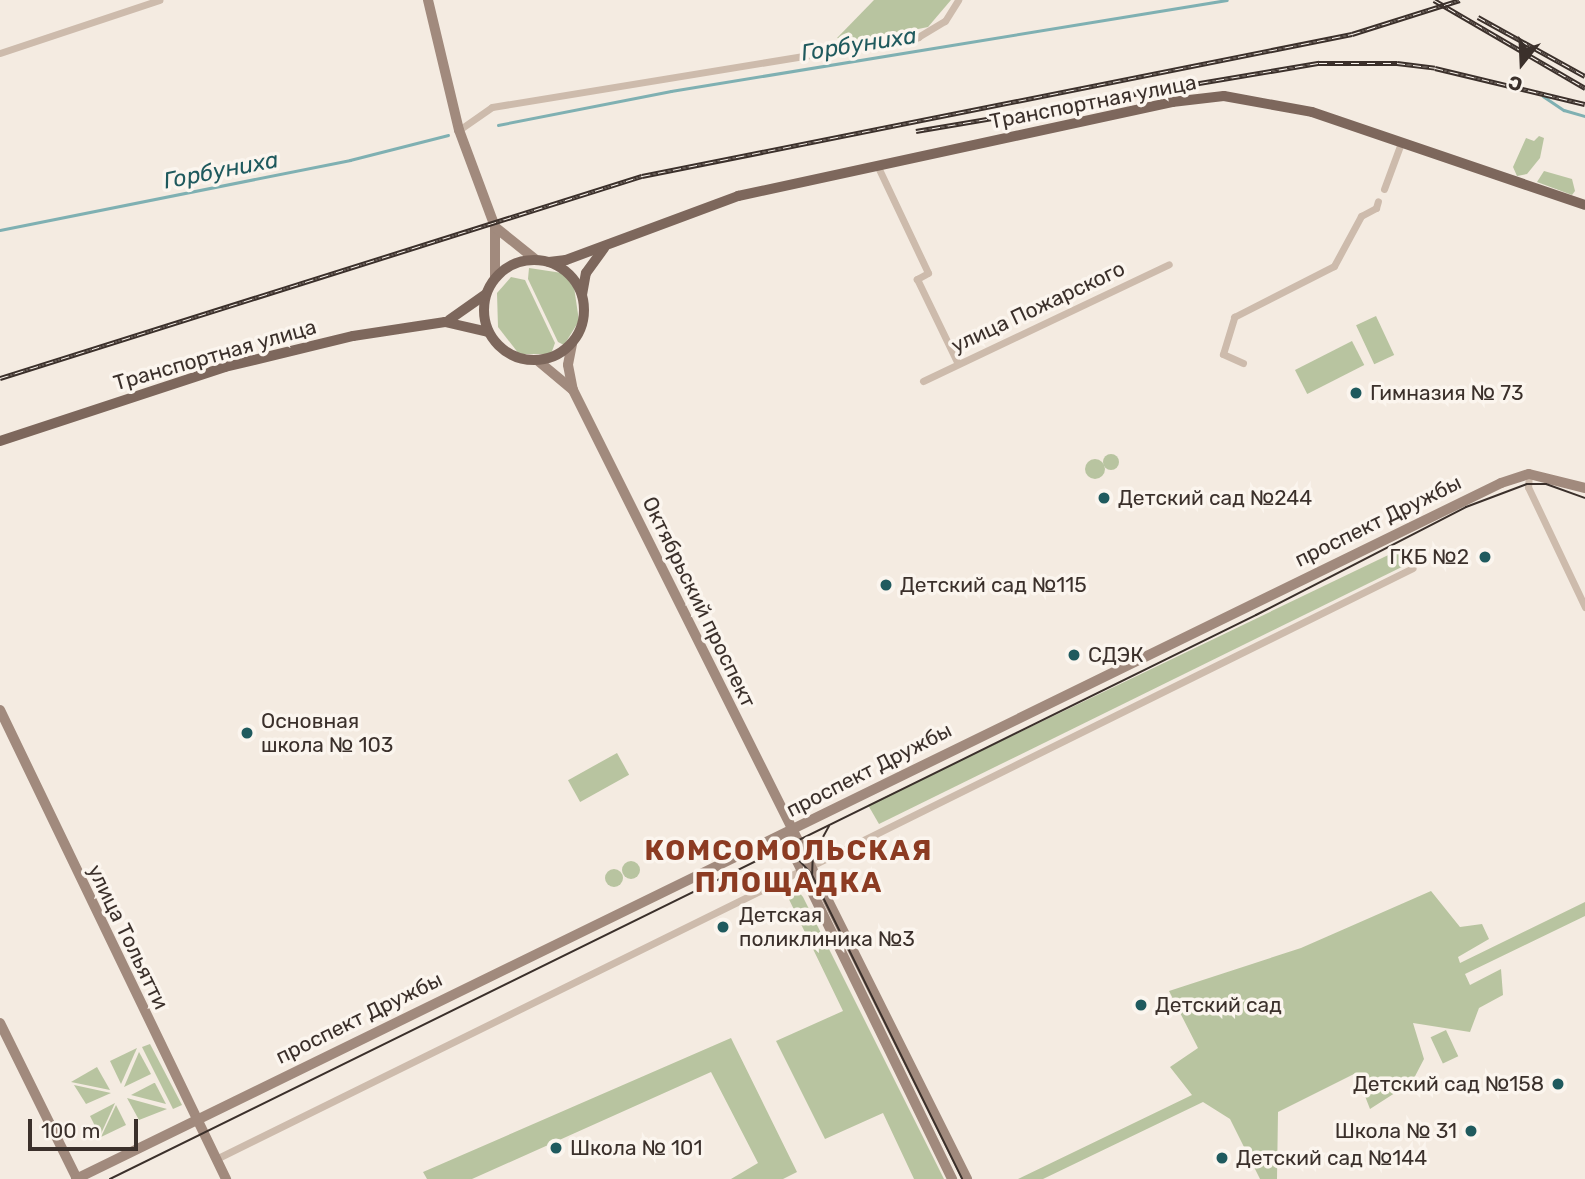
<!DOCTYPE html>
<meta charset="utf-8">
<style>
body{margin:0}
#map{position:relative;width:1585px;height:1179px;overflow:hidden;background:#f4ebe1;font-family:Rubik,sans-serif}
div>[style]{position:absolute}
.green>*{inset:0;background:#b8c4a0;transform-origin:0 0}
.round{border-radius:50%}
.stream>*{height:2.5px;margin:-1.25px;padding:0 1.25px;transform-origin:1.25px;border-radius:1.25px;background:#7fb0b2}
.street>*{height:7px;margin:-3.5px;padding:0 3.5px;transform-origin:3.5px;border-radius:3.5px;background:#cdbbac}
.secondary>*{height:10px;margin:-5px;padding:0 5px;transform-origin:5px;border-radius:5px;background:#a18a7d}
.primary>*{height:10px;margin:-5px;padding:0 5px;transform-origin:5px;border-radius:5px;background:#7d675c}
.primary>.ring{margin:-5px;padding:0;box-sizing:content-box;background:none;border:10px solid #7d675c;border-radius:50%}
.tram>*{height:2px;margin:-1px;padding:0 1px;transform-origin:1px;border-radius:1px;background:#3b302b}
.rail>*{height:5px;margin-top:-2.5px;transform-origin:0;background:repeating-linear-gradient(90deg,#fbf5ee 0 8px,#3b302b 0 16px);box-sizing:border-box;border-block:2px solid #3b302b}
.dots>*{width:19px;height:19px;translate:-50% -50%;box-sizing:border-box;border:4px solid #fbf5ee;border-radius:50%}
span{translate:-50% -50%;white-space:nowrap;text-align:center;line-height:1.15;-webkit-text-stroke:7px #fbf5ee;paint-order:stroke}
.street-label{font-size:21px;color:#3b302b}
.poi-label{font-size:21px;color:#3b302b}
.left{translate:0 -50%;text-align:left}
.right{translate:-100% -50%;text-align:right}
.water-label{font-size:23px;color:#1f5a5e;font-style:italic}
.district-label{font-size:28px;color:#8c3b22;font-weight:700;letter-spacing:2px}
.north{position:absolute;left:1487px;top:28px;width:70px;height:70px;-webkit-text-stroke:5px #fbf5ee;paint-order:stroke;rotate:198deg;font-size:19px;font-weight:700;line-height:28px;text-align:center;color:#3b302b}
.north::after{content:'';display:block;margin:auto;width:24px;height:32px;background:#3b302b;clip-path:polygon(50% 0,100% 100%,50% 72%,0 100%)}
.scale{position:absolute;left:28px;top:1119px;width:110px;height:32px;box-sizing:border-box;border:4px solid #3b302b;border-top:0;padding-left:9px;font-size:21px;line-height:24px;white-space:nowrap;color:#3b302b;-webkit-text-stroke:5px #fbf5ee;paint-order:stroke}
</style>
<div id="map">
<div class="green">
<i style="clip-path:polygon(874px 0,951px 0,928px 27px,855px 42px,837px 38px)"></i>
<i style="clip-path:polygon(1539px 136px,1544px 138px,1540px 158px,1527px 174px,1517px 176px,1513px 167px,1526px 138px,1534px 141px)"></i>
<i style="clip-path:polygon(1544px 171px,1572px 179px,1575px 191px,1572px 195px,1537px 182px)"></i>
<i style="clip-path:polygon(529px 268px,562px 273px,574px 287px,579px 321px,564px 345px,558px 342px,528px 279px)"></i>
<i style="clip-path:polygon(511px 277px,525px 280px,555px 343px,551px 354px,519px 354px,498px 327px,497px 293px)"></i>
<i style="left:1376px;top:316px;width:43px;height:22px;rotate:65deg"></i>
<i style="left:1352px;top:341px;width:27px;height:64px;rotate:63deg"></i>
<i class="round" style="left:1103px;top:454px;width:16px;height:16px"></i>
<i class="round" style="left:1085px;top:459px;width:20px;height:20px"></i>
<i style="clip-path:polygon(1405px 547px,1412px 562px,879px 824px,868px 805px)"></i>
<i style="left:617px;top:753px;width:25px;height:56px;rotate:61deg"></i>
<i class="round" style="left:622px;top:861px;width:18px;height:18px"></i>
<i class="round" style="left:605px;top:869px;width:18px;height:18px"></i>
<i style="clip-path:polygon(792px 884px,803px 897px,944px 1179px,914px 1179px,883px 1113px,825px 1139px,776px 1041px,843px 1011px,784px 889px)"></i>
<i style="clip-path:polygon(1431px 891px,1460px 927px,1482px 924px,1489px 939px,1458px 957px,1460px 963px,1585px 902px,1585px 916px,1465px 974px,1470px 985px,1501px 969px,1503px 995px,1479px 1008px,1470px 1032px,1413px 1023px,1424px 1059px,1412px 1082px,1370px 1109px,1356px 1073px,1278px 1112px,1277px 1179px,1260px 1179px,1230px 1119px,1203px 1102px,1043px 1179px,1018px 1179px,1192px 1095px,1170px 1067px,1198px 1048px,1169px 991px,1301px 948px)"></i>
<i style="left:1446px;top:1030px;width:29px;height:17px;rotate:65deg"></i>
<i style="clip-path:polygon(731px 1038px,797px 1172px,783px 1179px,731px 1179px,758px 1163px,711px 1072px,472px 1179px,427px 1179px,423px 1172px)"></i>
<i style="clip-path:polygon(150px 1044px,182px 1105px,173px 1109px,142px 1047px)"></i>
<i style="clip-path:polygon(137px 1048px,121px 1084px,110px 1061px)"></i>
<i style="clip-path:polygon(139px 1052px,151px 1074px,124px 1087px)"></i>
<i style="clip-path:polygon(97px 1067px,110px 1090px,71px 1082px)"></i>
<i style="clip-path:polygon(155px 1083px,166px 1104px,131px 1095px,154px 1083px)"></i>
<i style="clip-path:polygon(74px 1085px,111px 1093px,86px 1104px)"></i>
<i style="clip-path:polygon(127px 1098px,167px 1109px,139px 1120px)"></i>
<i style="clip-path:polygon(115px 1103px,100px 1136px,90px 1116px)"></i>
<i style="clip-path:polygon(116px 1105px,126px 1125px,101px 1137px)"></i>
</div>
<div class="stream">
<i style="left:1543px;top:96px;width:25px;rotate:34deg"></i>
<i style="left:1564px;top:110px;width:22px;rotate:16deg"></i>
<i style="left:498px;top:125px;width:176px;rotate:-11.1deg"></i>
<i style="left:671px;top:91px;width:563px;rotate:-9.3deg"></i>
<i style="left:0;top:230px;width:357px;rotate:-11.3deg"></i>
<i style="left:350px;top:160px;width:101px;rotate:-14.3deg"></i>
</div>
<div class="street">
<i style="left:0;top:53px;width:168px;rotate:-18.4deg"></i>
<i style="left:459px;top:130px;width:40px;rotate:-34.9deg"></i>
<i style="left:492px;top:107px;width:432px;rotate:-9.3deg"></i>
<i style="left:918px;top:37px;width:31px;rotate:-31deg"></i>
<i style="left:945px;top:21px;width:25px;rotate:-58deg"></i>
<i style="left:878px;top:167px;width:117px;rotate:64.7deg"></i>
<i style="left:928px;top:273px;width:13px;rotate:151deg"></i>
<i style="left:917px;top:279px;width:94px;rotate:64.2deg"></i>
<i style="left:1384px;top:189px;width:49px;rotate:-69.7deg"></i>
<i style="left:1243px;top:363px;width:22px;rotate:-156deg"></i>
<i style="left:1223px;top:354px;width:39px;rotate:-73deg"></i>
<i style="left:1234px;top:317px;width:112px;rotate:-27deg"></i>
<i style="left:1334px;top:266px;width:57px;rotate:-61.6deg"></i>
<i style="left:1361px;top:216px;width:17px;rotate:-28deg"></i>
<i style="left:1376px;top:208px;width:7px;rotate:-74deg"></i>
<i style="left:923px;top:381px;width:272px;rotate:-25.4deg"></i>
<i style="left:1529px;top:474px;width:13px;rotate:94deg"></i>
<i style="left:1528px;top:487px;width:133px;rotate:64.6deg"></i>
<i style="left:813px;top:865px;width:669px;rotate:-26.34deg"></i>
<i style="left:216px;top:1159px;width:653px;rotate:-26.25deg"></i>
</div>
<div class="secondary">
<i style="left:428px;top:0;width:134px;rotate:76.6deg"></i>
<i style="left:459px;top:130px;width:103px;rotate:69.6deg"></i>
<i style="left:495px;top:227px;width:50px;rotate:90deg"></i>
<i style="left:495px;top:227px;width:51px;rotate:38.7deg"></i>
<i style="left:572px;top:344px;width:21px;rotate:101deg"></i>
<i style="left:568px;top:365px;width:25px;rotate:79deg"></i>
<i style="left:573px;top:390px;width:882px;rotate:63.46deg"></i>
<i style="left:537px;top:360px;width:47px;rotate:39.8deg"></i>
<i style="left:0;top:710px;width:521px;rotate:64.27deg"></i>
<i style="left:791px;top:832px;width:30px;rotate:78deg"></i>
<i style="left:797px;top:861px;width:354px;rotate:64deg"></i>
<i style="left:0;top:1023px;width:174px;rotate:63.7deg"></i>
<i style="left:76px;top:1179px;width:1586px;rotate:-26.03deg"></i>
<i style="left:1501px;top:483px;width:29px;rotate:-18deg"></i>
<i style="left:1529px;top:474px;width:58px;rotate:14deg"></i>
</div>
<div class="primary">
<i class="ring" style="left:484px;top:260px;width:90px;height:90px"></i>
<i style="left:549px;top:262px;width:17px;rotate:-7deg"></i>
<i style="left:566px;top:260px;width:184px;rotate:-20.4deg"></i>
<i style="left:738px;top:196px;width:444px;rotate:-12.2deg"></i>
<i style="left:1172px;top:102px;width:52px;rotate:-6.6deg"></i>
<i style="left:1224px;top:96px;width:89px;rotate:10.3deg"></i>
<i style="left:1312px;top:112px;width:288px;rotate:18.8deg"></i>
<i style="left:582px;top:295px;width:22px;rotate:-80deg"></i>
<i style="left:586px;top:273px;width:31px;rotate:-54deg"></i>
<i style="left:449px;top:320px;width:45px;rotate:-35.1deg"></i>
<i style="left:0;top:441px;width:237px;rotate:-18.2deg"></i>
<i style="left:225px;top:367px;width:132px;rotate:-13.6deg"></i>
<i style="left:353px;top:336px;width:93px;rotate:-8.7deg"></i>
<i style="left:445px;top:322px;width:44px;rotate:13.1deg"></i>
</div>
<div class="tram">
<i style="left:772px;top:855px;width:24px;rotate:5deg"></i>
<i style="left:796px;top:857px;width:22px;rotate:47deg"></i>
<i style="left:811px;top:873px;width:341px;rotate:63.7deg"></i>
<i style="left:812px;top:878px;width:23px;rotate:-88deg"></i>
<i style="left:813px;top:855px;width:33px;rotate:-61deg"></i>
<i style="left:110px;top:1179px;width:1277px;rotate:-26.2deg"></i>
<i style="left:1256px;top:615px;width:236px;rotate:-27.2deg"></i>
<i style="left:1466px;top:507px;width:65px;rotate:-20.7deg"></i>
<i style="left:1527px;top:484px;width:19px"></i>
<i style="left:1546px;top:484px;width:41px;rotate:19.7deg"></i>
</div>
<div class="rail">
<i style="left:1434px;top:0;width:175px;rotate:30.2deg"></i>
<i style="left:1478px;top:17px;width:122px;rotate:28.9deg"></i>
<i style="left:916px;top:131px;width:409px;rotate:-9.6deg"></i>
<i style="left:1319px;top:63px;width:78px"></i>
<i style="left:1397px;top:63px;width:38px;rotate:7deg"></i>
<i style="left:1435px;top:68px;width:154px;rotate:13.5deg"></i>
<i style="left:0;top:378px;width:673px;rotate:-17.47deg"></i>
<i style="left:642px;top:176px;width:724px;rotate:-11.31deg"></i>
<i style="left:1352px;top:34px;width:113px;rotate:-17.5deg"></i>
</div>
<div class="dots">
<i style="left:1356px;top:393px;background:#1f5a5e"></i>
<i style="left:1104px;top:498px;background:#1f5a5e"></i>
<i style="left:1485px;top:557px;background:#1f5a5e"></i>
<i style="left:886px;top:585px;background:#1f5a5e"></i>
<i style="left:1074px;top:655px;background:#1f5a5e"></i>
<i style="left:247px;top:733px;background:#1f5a5e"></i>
<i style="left:723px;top:927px;background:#1f5a5e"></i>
<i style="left:1141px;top:1005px;background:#1f5a5e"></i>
<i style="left:1558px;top:1084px;background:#1f5a5e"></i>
<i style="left:1471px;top:1131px;background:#1f5a5e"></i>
<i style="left:556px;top:1148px;background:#1f5a5e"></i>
<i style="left:1222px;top:1158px;background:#1f5a5e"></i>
</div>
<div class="street-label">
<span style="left:1093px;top:102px;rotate:-11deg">Транспортная улица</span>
<span style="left:1038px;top:307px;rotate:-25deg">улица Пожарского</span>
<span style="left:215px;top:355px;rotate:-16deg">Транспортная улица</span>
<span style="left:1378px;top:521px;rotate:-26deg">проспект Дружбы</span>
<span style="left:699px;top:602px;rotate:64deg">Октябрьский проспект</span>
<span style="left:869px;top:770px;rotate:-27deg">проспект Дружбы</span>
<span style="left:128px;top:937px;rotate:64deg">улица Тольятти</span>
<span style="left:359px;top:1018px;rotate:-26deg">проспект Дружбы</span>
</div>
<div class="poi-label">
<span class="left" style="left:1370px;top:393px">Гимназия № 73</span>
<span class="left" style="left:1118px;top:498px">Детский сад №244</span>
<span class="right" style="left:1469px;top:557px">ГКБ №2</span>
<span class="left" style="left:900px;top:585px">Детский сад №115</span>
<span class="left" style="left:1088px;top:655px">СДЭК</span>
<span class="left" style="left:261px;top:733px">Основная<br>школа № 103</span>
<span class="left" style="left:739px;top:927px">Детская<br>поликлиника №3</span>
<span class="left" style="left:1155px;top:1005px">Детский сад</span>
<span class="right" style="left:1544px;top:1084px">Детский сад №158</span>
<span class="right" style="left:1457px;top:1131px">Школа № 31</span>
<span class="left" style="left:570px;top:1148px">Школа № 101</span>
<span class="left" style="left:1236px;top:1158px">Детский сад №144</span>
</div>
<div class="water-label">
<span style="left:859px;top:44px;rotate:-9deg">Горбуниха</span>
<span style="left:221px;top:170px;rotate:-11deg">Горбуниха</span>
</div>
<div class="district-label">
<span style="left:789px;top:867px">КОМСОМОЛЬСКАЯ<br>ПЛОЩАДКА</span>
</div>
<div class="north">С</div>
<div class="scale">100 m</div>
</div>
